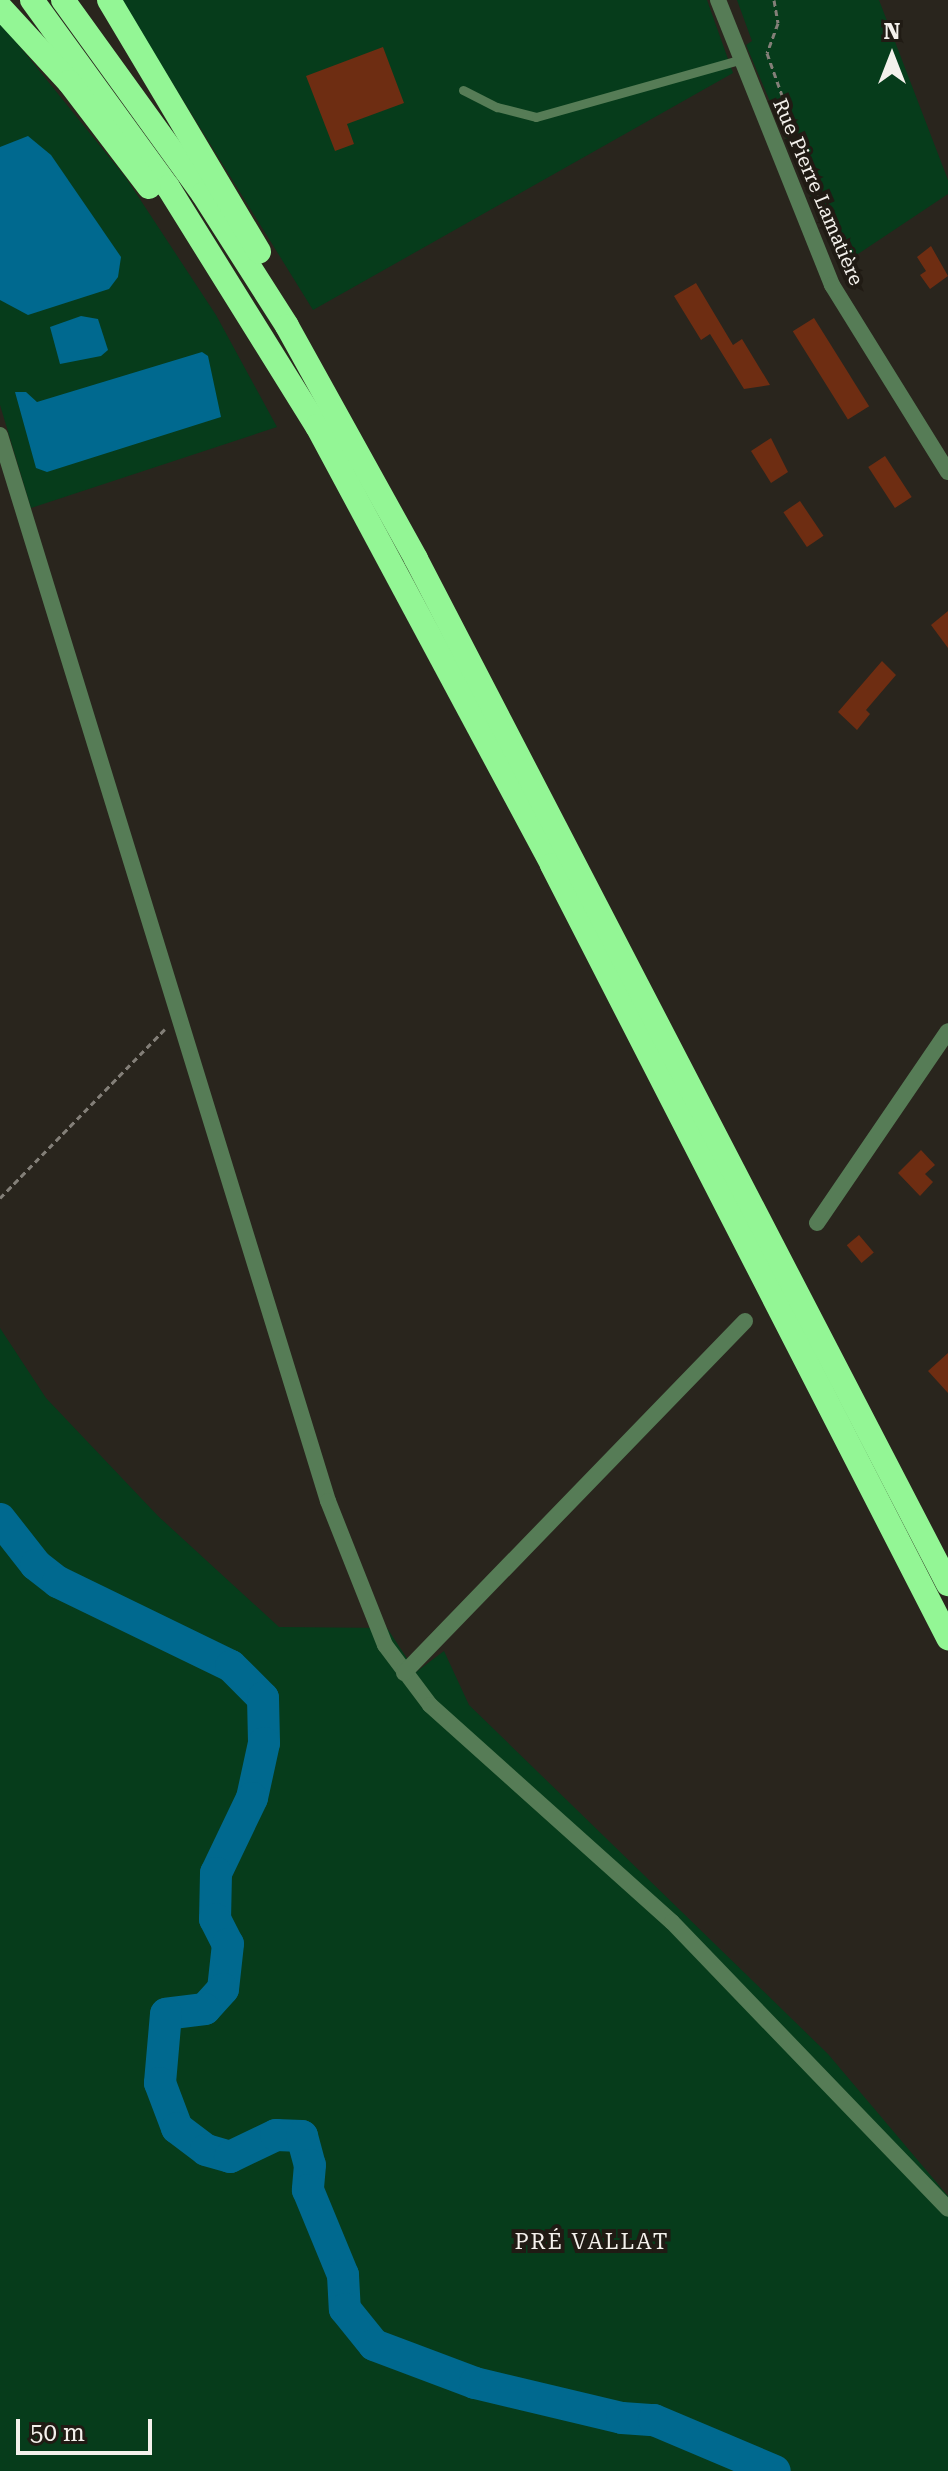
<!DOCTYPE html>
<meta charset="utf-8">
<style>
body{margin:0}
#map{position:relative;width:948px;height:2471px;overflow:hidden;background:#29251d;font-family:"Roboto Serif",serif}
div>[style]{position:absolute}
.green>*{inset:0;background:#063c1b}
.water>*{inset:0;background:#00698f}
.river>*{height:32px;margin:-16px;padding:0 16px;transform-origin:16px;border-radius:16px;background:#00698f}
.building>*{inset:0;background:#6e2d12;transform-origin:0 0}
.path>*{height:3px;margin-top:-1.5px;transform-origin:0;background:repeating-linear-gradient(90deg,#837f78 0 6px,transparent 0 10px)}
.lane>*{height:9px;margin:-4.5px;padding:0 4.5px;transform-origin:4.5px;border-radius:4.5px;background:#567c56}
.street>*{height:16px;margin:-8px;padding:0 8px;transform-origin:8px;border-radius:8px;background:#567c56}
.highway>*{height:24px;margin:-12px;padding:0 12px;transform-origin:12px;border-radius:12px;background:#93f695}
span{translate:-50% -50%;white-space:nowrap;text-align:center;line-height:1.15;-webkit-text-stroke:8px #201b14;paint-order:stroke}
.street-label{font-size:20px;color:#f4f1ec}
.neighbourhood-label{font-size:22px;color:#f4f1ec;letter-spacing:2px}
.north{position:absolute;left:852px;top:16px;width:80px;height:80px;-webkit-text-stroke:6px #201b14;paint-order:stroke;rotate:0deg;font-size:22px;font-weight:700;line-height:32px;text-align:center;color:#f4f1ec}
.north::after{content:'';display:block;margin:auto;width:28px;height:36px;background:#f4f1ec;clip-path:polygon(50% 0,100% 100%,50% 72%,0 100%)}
.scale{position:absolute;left:16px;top:2419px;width:136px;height:36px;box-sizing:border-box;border:4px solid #f4f1ec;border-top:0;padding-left:10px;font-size:24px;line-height:28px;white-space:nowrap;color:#f4f1ec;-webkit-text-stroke:6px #201b14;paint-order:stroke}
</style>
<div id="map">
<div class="green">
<i style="clip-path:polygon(121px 0,707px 0,733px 73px,313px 310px)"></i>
<i style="clip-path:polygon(737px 0,879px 0,948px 180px,948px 194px,840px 266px,746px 45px,752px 41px)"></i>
<i style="clip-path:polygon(0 22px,126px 178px,216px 315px,277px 427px,31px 508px,0 405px)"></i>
<i style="clip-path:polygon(0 1328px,46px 1398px,158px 1516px,279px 1627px,387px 1628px,416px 1672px,444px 1651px,469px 1705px,828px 2054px,948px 2196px,948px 2471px,0 2471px)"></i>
</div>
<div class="water">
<i style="clip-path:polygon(28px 136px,51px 155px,121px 257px,118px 277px,109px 289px,28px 315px,0 300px,0 147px)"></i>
<i style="clip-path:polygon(81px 316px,98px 319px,108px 350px,101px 356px,60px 364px,50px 327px)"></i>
<i style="clip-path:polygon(202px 352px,208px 356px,221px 417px,47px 472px,36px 468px,15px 392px,26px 392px,37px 402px)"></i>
</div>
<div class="river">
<i style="left:0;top:1519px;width:58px;rotate:52deg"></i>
<i style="left:36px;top:1565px;width:28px;rotate:38deg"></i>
<i style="left:58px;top:1582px;width:192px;rotate:25.9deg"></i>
<i style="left:231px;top:1666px;width:45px;rotate:45deg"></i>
<i style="left:263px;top:1698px;width:45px;rotate:88.7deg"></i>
<i style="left:264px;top:1743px;width:56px;rotate:102.3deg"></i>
<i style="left:252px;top:1798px;width:83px;rotate:115.6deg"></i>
<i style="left:216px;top:1873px;width:46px;rotate:91.2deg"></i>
<i style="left:215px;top:1919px;width:28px;rotate:63deg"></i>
<i style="left:228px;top:1944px;width:45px;rotate:96.3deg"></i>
<i style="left:223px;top:1989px;width:27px;rotate:132deg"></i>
<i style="left:205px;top:2009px;width:39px;rotate:173deg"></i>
<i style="left:166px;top:2014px;width:69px;rotate:95deg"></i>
<i style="left:160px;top:2083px;width:48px;rotate:69.3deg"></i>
<i style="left:177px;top:2128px;width:36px;rotate:37deg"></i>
<i style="left:206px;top:2150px;width:25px;rotate:16deg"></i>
<i style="left:230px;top:2157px;width:51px;rotate:-25.6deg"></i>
<i style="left:276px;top:2135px;width:26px;rotate:2deg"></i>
<i style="left:302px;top:2136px;width:30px;rotate:75deg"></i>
<i style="left:310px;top:2165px;width:25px;rotate:95deg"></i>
<i style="left:308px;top:2190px;width:92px;rotate:67.6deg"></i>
<i style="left:343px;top:2275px;width:34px;rotate:87deg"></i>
<i style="left:345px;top:2309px;width:46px;rotate:51.1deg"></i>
<i style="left:374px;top:2345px;width:108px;rotate:20.6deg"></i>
<i style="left:475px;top:2383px;width:151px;rotate:13.4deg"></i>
<i style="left:622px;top:2418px;width:32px;rotate:4deg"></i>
<i style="left:654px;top:2420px;width:131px;rotate:22.9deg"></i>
</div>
<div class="building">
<i style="clip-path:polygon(383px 47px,404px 103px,347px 124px,354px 144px,335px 151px,306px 76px)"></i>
<i style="clip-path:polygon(931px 246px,948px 276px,930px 289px,920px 275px,926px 271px,917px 257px)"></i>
<i style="clip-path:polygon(696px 283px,733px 345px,742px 339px,770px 385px,744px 389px,710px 334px,701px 340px,674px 296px)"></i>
<i style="left:814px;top:318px;width:104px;height:25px;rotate:58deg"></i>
<i style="clip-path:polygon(771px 438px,788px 472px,771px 483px,751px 451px)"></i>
<i style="left:885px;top:456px;width:49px;height:20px;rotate:57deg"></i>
<i style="left:800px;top:501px;width:42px;height:20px;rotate:56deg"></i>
<i style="clip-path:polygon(948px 611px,948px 648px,931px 625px)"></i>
<i style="clip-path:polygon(882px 661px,896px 675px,866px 710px,870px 714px,857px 730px,838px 712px)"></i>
<i style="clip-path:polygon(921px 1150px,935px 1165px,925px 1174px,933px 1182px,920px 1196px,898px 1173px)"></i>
<i style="left:859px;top:1235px;width:23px;height:16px;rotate:50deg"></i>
<i style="clip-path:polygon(948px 1353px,948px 1393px,928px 1371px)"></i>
</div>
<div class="path">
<i style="left:774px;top:0;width:23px;rotate:80deg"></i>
<i style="left:778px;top:23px;width:32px;rotate:110deg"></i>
<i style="left:767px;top:53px;width:206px;rotate:70.4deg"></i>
<i style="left:0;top:1198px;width:236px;rotate:-45.7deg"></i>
</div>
<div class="lane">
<i style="left:463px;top:90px;width:38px;rotate:27deg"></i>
<i style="left:497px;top:107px;width:40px;rotate:14.4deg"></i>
<i style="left:536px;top:117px;width:214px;rotate:-15.7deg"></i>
</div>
<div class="street">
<i style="left:718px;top:0;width:307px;rotate:68.2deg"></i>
<i style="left:832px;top:285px;width:220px;rotate:58.2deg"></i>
<i style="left:0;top:435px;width:1115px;rotate:72.9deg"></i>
<i style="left:328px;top:1501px;width:155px;rotate:68.4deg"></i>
<i style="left:385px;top:1645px;width:75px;rotate:53.1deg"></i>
<i style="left:430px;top:1705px;width:325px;rotate:41.9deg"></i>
<i style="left:672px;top:1922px;width:398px;rotate:46.1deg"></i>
<i style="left:817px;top:1223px;width:232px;rotate:-55.7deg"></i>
<i style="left:404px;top:1673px;width:490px;rotate:-45.9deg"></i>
</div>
<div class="highway">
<i style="left:32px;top:0;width:231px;rotate:54deg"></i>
<i style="left:168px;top:187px;width:282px;rotate:58.1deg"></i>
<i style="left:317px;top:426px;width:498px;rotate:61.8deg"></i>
<i style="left:552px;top:865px;width:869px;rotate:62.87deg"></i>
<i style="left:63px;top:0;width:239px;rotate:54.2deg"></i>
<i style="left:203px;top:194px;width:156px;rotate:57.5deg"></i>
<i style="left:287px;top:326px;width:266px;rotate:61deg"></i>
<i style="left:416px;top:559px;width:1155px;rotate:62.57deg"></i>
<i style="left:109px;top:0;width:293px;rotate:59.2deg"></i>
<i style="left:0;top:7px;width:102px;rotate:47.4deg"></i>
<i style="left:69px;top:82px;width:132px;rotate:52.7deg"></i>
</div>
<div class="street-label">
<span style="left:818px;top:192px;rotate:67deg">Rue Pierre Lamatière</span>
</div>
<div class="neighbourhood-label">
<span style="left:592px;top:2242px">PRÉ VALLAT</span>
</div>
<div class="north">N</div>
<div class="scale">50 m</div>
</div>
